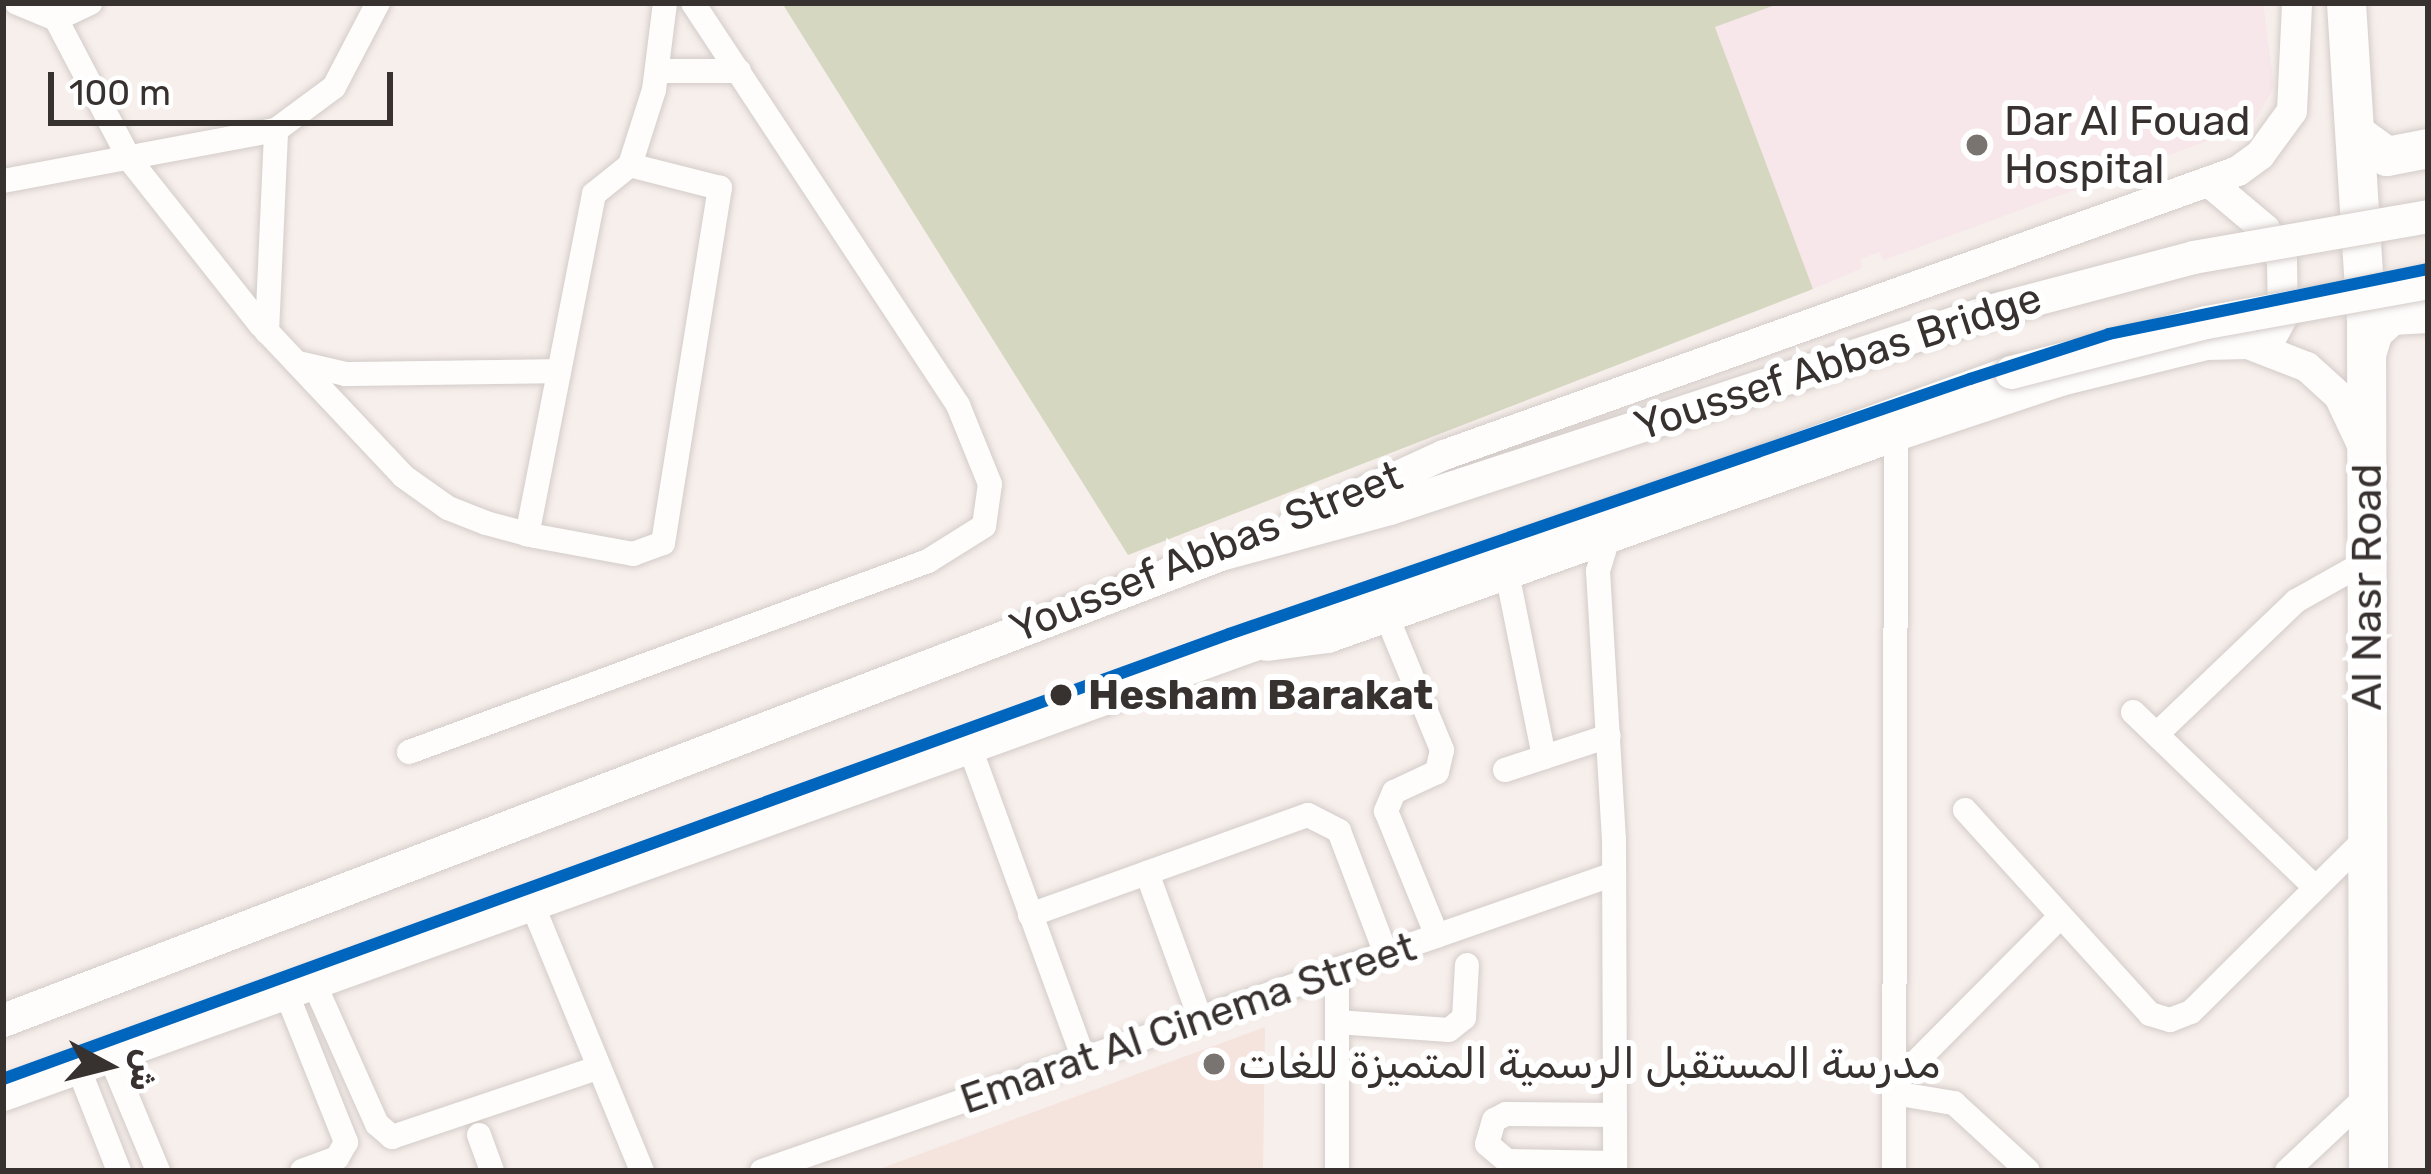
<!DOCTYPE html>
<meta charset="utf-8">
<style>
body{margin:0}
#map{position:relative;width:2431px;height:1174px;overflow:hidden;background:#f7efeb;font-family:Rubik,"Noto Naskh Arabic",sans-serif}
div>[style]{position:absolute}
.education>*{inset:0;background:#f5e3de}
.medical>*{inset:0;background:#f7e6ea}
.green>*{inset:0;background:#d6d7c1}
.roads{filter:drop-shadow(0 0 3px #d3ccc9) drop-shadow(0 0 3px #d3ccc9)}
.minor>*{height:24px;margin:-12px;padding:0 12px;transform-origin:12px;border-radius:12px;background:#fefdfc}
.tertiary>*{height:30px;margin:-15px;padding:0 15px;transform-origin:15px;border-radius:15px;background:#fefdfc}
.secondary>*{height:33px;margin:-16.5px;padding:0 16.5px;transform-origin:16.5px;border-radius:16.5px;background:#fefdfc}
.trunk>*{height:39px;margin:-19.5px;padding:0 19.5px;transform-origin:19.5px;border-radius:19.5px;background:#fefdfc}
.bridges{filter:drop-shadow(0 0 3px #d3ccc9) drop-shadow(0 0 3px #d3ccc9)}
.secondary-bridge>*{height:33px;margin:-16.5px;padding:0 16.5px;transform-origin:16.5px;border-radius:16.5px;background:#fefdfc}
.metro-1>*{height:12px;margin:-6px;padding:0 6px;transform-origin:6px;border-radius:6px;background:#0065bd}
.dots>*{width:33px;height:33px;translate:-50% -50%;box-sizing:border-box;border:6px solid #fff;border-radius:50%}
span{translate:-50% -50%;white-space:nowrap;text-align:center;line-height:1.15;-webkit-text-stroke:12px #fff;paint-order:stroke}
.poi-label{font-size:42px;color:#37312f}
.left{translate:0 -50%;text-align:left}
.street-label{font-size:42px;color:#37312f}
.stop-label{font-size:42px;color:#37312f;font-weight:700}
.frame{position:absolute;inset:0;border:6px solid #37312f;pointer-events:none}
.north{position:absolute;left:48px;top:1006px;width:120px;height:120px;-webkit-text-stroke:9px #fff;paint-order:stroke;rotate:97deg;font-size:33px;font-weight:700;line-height:48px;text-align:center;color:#37312f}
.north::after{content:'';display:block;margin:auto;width:42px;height:54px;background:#37312f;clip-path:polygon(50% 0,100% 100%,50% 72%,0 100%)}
.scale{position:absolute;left:48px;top:72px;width:345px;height:54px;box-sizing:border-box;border:6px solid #37312f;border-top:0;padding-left:15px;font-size:36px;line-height:42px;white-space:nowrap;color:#37312f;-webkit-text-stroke:9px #fff;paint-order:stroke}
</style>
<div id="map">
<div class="education">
<i style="clip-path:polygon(1265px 1027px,1263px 1171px,874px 1171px,1061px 1102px)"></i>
</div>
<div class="medical">
<i style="clip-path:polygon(1781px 3px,2263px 3px,2274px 87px,2253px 124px,1884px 260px,1879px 252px,1860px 259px,1862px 268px,1813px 289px,1715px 26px)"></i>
</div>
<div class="green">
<i style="clip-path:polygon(782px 3px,1781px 3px,1715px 27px,1813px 289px,1128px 555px)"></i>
</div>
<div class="roads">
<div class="minor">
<i style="left:17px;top:3px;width:42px;rotate:22.3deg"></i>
<i style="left:56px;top:19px;width:38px;rotate:-25deg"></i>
<i style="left:56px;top:19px;width:159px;rotate:62.3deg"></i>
<i style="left:130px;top:160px;width:209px;rotate:51.6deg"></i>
<i style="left:260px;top:324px;width:209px;rotate:46.7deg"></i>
<i style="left:403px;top:476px;width:55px;rotate:35.4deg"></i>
<i style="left:448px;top:508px;width:41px;rotate:21.5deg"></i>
<i style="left:486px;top:523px;width:42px;rotate:15deg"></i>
<i style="left:527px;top:534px;width:8px;rotate:14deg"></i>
<i style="left:535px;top:536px;width:100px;rotate:10.4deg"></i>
<i style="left:633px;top:554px;width:32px;rotate:-20deg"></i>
<i style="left:663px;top:543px;width:360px;rotate:-80.9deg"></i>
<i style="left:720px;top:188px;width:93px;rotate:-165.7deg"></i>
<i style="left:630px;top:165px;width:46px;rotate:141.1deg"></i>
<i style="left:594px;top:194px;width:347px;rotate:101.1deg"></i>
<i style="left:658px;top:71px;width:81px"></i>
<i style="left:630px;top:165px;width:79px;rotate:-72.3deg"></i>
<i style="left:654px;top:90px;width:88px;rotate:-82.8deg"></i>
<i style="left:3px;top:181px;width:278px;rotate:-10.6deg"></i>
<i style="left:276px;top:130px;width:72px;rotate:-36.6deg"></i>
<i style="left:334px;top:87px;width:95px;rotate:-62.4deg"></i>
<i style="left:267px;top:332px;width:202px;rotate:-87.4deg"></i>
<i style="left:298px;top:363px;width:49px;rotate:12.9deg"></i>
<i style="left:346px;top:374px;width:210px;rotate:-0.8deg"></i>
<i style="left:1609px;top:535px;width:38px;rotate:107deg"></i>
<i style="left:1598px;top:571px;width:268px;rotate:86.6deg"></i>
<i style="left:1614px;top:839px;width:332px;rotate:89.8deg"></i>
<i style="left:1507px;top:573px;width:188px;rotate:78.6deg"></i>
<i style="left:1387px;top:617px;width:144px;rotate:67.5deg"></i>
<i style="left:1442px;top:750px;width:23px;rotate:103deg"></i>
<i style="left:1437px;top:772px;width:47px;rotate:155.1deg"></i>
<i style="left:1394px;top:792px;width:21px;rotate:113deg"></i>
<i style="left:1386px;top:811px;width:135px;rotate:67.8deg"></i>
<i style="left:2133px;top:712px;width:251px;rotate:43.9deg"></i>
<i style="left:2160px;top:731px;width:188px;rotate:-43.7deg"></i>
<i style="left:2296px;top:601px;width:81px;rotate:-29.4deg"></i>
<i style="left:970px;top:748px;width:331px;rotate:69.9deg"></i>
<i style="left:409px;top:752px;width:553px;rotate:-20.2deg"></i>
<i style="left:928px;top:561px;width:66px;rotate:-32deg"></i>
<i style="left:984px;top:526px;width:42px;rotate:-81.9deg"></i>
<i style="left:990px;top:484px;width:85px;rotate:-112.1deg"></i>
<i style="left:958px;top:405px;width:481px;rotate:-123.4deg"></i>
<i style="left:1505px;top:770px;width:109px;rotate:-18.1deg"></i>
<i style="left:1965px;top:810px;width:275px;rotate:47.8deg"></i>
<i style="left:2150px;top:1014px;width:21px;rotate:17deg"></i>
<i style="left:2170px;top:1020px;width:22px;rotate:-21deg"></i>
<i style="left:2191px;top:1012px;width:250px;rotate:-44.8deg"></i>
<i style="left:1147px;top:873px;width:154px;rotate:69.9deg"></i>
<i style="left:532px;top:904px;width:289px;rotate:67.6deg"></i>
<i style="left:1030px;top:915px;width:295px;rotate:-19.8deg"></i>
<i style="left:1308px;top:815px;width:35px;rotate:27deg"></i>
<i style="left:1339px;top:831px;width:132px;rotate:69.1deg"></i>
<i style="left:1337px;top:969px;width:202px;rotate:90deg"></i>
<i style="left:313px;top:981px;width:157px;rotate:65.9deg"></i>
<i style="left:377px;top:1124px;width:20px;rotate:41deg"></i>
<i style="left:392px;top:1137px;width:216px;rotate:-18.6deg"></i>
<i style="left:286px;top:992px;width:162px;rotate:68.2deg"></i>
<i style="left:346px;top:1142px;width:18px;rotate:119deg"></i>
<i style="left:337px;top:1158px;width:37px;rotate:160deg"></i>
<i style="left:1337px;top:1022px;width:112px;rotate:4.1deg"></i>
<i style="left:1449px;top:1030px;width:19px;rotate:-39deg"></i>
<i style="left:1464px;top:1018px;width:53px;rotate:-86.8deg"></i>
<i style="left:110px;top:1056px;width:125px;rotate:67.3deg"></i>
<i style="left:78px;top:1067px;width:112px;rotate:68.5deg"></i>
<i style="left:1894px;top:1084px;width:233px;rotate:-45.2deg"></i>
<i style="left:1894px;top:1093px;width:61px;rotate:9.5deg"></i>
<i style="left:1954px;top:1103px;width:100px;rotate:42.6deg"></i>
<i style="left:1615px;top:1115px;width:109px;rotate:-179.5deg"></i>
<i style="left:1506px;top:1114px;width:13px;rotate:153deg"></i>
<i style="left:1494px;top:1120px;width:25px;rotate:106deg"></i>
<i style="left:1487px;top:1144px;width:26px;rotate:40deg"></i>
<i style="left:1507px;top:1161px;width:108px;rotate:1.1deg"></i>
<i style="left:479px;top:1135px;width:38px;rotate:70deg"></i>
<i style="left:762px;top:1171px;width:902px;rotate:-19.22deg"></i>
<i style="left:1894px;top:1171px;width:735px;rotate:-89.84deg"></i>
<i style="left:2287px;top:1171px;width:110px;rotate:-43.2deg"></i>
</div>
<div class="tertiary">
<i style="left:2209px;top:182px;width:73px;rotate:40deg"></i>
<i style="left:2265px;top:229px;width:36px;rotate:62deg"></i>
<i style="left:2282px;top:261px;width:55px;rotate:89deg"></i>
<i style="left:2283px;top:316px;width:36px;rotate:118deg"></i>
<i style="left:1293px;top:524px;width:166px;rotate:-24.6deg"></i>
<i style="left:1444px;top:455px;width:843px;rotate:-19.68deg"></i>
<i style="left:2238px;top:171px;width:27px;rotate:-36deg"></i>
<i style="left:2260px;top:155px;width:54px;rotate:-54deg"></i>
<i style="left:2292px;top:111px;width:108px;rotate:-87.3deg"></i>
<i style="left:1267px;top:646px;width:62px;rotate:-7.5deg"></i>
<i style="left:1328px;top:638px;width:603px;rotate:-19.58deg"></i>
<i style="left:1896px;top:436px;width:174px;rotate:-18.4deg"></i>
<i style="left:2061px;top:381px;width:149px;rotate:-13.9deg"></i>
<i style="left:2206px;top:345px;width:42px;rotate:-1.4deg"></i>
<i style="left:2248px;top:344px;width:63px;rotate:21.3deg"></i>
<i style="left:2307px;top:367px;width:43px;rotate:42.2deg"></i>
<i style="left:2339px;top:396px;width:56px;rotate:64.8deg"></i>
</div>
<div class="secondary">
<i style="left:3px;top:1020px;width:1303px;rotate:-20.95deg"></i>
<i style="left:1220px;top:554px;width:175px;rotate:-15.2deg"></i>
<i style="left:1389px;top:508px;width:636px;rotate:-18.15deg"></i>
<i style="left:3px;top:1094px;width:2134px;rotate:-19.78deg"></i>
</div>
<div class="trunk">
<i style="left:2346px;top:3px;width:321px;rotate:86.4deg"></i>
<i style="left:2366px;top:323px;width:848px;rotate:89.86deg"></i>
<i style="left:2359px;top:136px;width:34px;rotate:36deg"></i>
<i style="left:2387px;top:156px;width:42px;rotate:-11deg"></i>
<i style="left:2366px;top:354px;width:24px;rotate:-73deg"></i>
<i style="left:2373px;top:331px;width:24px;rotate:-42deg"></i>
<i style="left:2391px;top:315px;width:37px;rotate:-3deg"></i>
</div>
</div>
<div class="bridges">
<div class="secondary-bridge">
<i style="left:1993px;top:310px;width:207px;rotate:-14.8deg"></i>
<i style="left:2193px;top:257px;width:239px;rotate:-9.9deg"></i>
<i style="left:2011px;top:372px;width:201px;rotate:-14.4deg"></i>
<i style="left:2206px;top:322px;width:226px;rotate:-10.2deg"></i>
</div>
</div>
<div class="metro-1">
<i style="left:3px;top:1079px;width:1304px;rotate:-19.95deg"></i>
<i style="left:1229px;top:634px;width:784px;rotate:-18.99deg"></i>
<i style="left:1970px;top:379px;width:146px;rotate:-17.9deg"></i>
<i style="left:2109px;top:334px;width:326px;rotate:-11.5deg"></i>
</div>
<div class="dots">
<i style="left:1977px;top:145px;background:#7a7471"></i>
<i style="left:1061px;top:695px;background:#37312f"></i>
<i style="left:1214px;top:1064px;background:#7a7471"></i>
</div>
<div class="poi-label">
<span class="left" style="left:2004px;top:145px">Dar Al Fouad<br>Hospital</span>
<span class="left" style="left:1238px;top:1064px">مدرسة المستقبل الرسمية المتميزة للغات</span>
</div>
<div class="street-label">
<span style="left:1838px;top:362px;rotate:-18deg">Youssef Abbas Bridge</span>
<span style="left:1206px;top:552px;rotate:-22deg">Youssef Abbas Street</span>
<span style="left:2367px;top:587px;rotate:-90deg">Al Nasr Road</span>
<span style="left:1188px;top:1023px;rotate:-19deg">Emarat Al Cinema Street</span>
</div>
<div class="stop-label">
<span class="left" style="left:1088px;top:695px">Hesham Barakat</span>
</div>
<div class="frame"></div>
<div class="north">ش</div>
<div class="scale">100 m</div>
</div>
